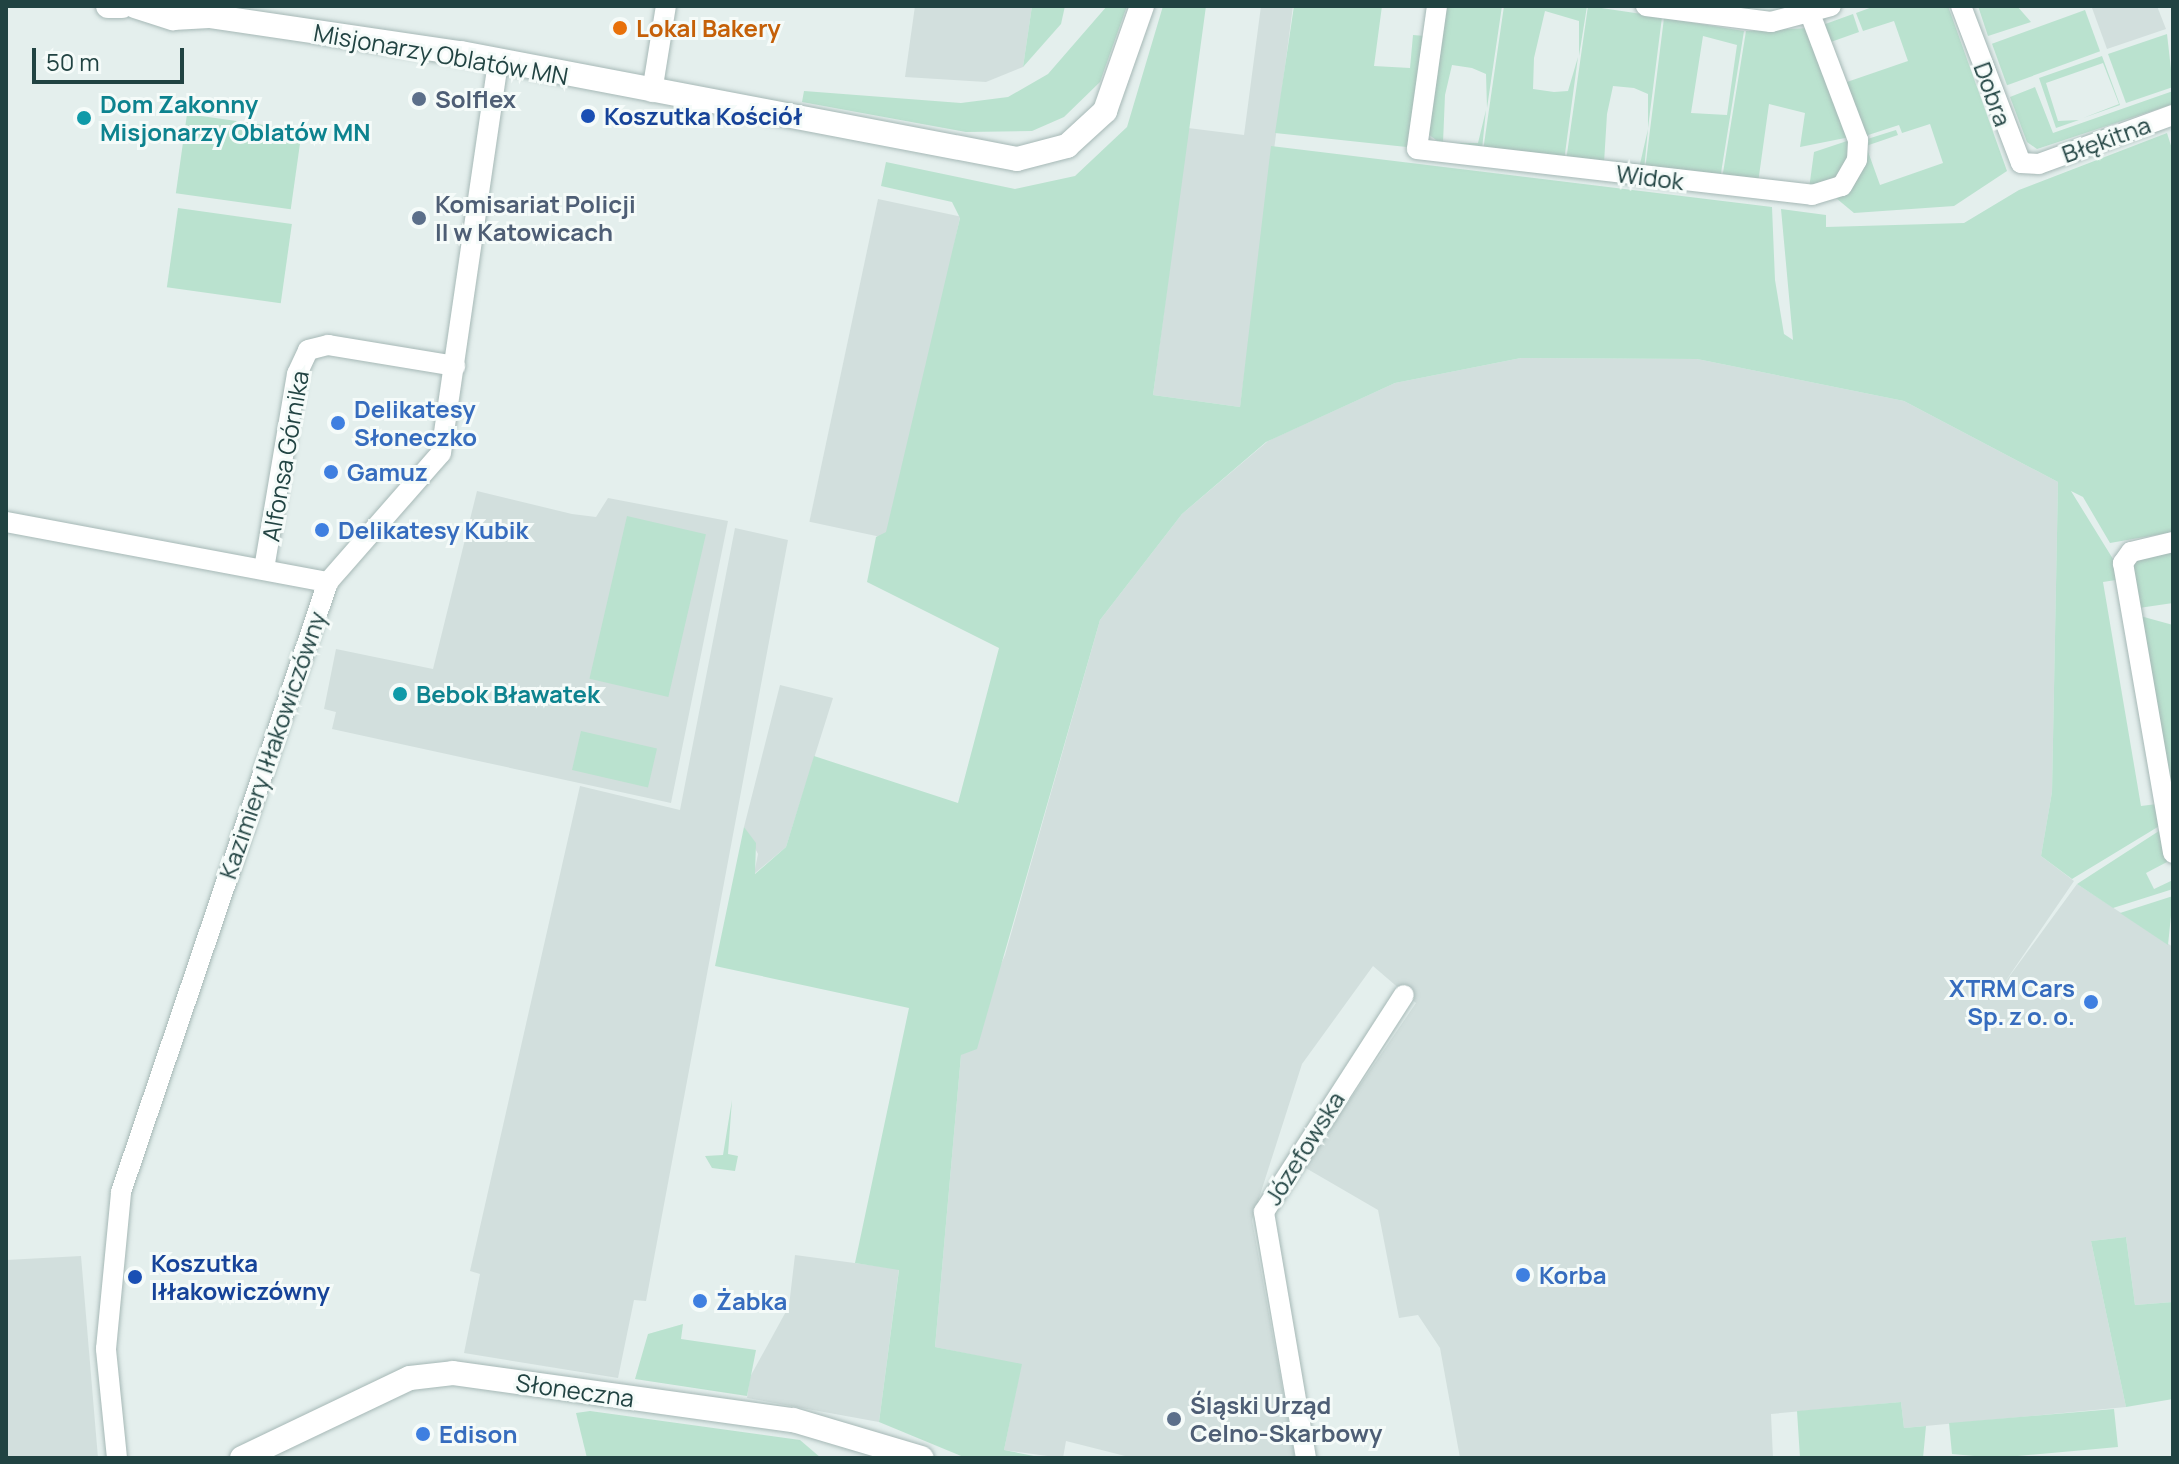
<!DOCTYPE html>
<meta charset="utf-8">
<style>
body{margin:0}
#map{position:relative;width:2179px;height:1464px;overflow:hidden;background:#e4efed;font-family:Manrope,sans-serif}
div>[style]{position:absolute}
.built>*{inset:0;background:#d2dfdd;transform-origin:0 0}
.green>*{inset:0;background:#bae2cf;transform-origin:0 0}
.roads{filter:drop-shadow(0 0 2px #a6b8b6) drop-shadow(0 0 2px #a6b8b6)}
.street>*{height:20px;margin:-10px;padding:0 10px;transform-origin:10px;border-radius:10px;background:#fff}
.secondary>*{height:24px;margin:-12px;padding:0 12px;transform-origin:12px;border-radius:12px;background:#fff}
.dots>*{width:22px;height:22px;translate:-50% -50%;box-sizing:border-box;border:4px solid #f5fbf9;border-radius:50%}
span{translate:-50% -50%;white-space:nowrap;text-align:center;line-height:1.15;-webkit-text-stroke:6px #f5fbf9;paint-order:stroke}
.food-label{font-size:24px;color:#c56008;font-weight:700}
.left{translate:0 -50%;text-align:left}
.street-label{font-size:24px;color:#214342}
.service-label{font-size:24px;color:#4e5e75;font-weight:700}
.culture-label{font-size:24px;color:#0d838f;font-weight:700}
.transit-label{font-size:24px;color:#164399;font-weight:700}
.shop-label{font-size:24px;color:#366cbe;font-weight:700}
.right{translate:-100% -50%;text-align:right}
.frame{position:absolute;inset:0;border:8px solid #214342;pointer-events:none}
.scale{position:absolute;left:32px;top:48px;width:152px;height:36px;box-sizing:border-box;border:4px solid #214342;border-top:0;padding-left:10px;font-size:24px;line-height:28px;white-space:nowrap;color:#214342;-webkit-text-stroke:6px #f5fbf9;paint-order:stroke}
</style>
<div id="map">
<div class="built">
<i style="clip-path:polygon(915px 6px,1032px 6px,1023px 67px,986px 82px,905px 77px)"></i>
<i style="clip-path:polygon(1261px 6px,1293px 6px,1240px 407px,1153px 395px,1188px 128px,1244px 135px)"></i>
<i style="clip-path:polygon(2157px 6px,2166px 29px,2107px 49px,2092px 8px)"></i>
<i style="left:878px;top:199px;width:84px;height:330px;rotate:12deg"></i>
<i style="clip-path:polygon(1521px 358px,1697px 359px,1904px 401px,2058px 482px,2052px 792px,2041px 856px,2074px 881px,2003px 985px,2077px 884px,2173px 947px,2173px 1302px,2135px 1305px,2126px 1237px,2091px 1241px,2126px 1407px,1904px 1428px,1901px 1402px,1771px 1414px,1773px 1458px,1460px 1458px,1440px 1348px,1418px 1315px,1399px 1318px,1378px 1210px,1304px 1167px,1416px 1003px,1373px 966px,1302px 1064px,1252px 1220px,1295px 1458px,1133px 1458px,1066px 1441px,1063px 1458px,1004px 1450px,1021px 1365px,935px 1347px,961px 1055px,1005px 955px,1100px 620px,1182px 514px,1268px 441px,1395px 383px)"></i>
<i style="clip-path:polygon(477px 491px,572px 514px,596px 517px,608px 498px,728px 521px,671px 803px,332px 729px,336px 712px,324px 709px,336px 649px,433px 669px)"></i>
<i style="clip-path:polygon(735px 528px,788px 540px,646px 1301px,634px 1300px,618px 1378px,464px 1353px,480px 1274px,470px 1271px,580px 786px,680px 810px)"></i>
<i style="clip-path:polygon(780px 685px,833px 698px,786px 847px,754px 874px,758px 854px,744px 827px)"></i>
<i style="clip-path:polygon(795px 1255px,899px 1269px,879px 1422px,747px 1398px,750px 1377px,789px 1306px)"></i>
<i style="clip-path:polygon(81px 1256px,98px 1458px,6px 1458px,6px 1260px)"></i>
</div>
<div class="green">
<i style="clip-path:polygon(1032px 6px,1065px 6px,1061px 24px,1023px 67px)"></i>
<i style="clip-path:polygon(1107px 6px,1127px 6px,1100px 82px,1064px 117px,1032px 131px,966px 132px,802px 102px,804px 91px,961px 103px,1008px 97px,1048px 74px)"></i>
<i style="clip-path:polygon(1163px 6px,1206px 6px,1153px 395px,1240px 407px,1271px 146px,1772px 207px,1775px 280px,1784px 334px,1793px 340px,1781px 209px,1826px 215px,1826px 227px,1964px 223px,2019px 190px,2167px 133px,2173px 152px,2173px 532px,2110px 543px,2083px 497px,2071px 491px,2113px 559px,2116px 580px,2103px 582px,2141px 806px,2157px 804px,2161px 825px,2072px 879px,2041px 856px,2052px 792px,2058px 482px,1904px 401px,1697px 359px,1521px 358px,1395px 383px,1266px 442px,1182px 514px,1100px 620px,977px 1049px,961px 1055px,935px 1347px,1022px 1364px,1004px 1450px,1044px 1458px,966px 1458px,879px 1422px,899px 1270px,855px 1263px,909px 1008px,715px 966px,744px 827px,756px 843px,755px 874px,786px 847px,814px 756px,958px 803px,999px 648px,867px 582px,876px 537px,886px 532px,960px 218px,952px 202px,881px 186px,886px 162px,1015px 189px,1075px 176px,1127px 127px)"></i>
<i style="clip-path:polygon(1294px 6px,1382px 6px,1374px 66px,1410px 68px,1413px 35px,1425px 36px,1416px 148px,1275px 133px)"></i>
<i style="clip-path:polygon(1442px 6px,1502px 6px,1487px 108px,1486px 74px,1472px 68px,1452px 65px,1445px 95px,1443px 143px,1478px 143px,1486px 110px,1482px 149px,1440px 143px,1428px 134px)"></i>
<i style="clip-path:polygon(1504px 6px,1587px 6px,1579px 56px,1579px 21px,1545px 11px,1534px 58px,1533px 89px,1554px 92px,1568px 91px,1578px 57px,1564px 161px,1483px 151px)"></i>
<i style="clip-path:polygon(1588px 6px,1662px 17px,1648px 128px,1648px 94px,1634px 88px,1613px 86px,1607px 114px,1604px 163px,1640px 164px,1648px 129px,1644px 170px,1566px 161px)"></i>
<i style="clip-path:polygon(1875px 6px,1948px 6px,2007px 171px,1954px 206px,1854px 213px,1830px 193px,1861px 141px,1896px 130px,1898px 135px,1866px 146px,1880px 185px,1943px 163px,1930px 124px,1902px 133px,1899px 125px,1859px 138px,1817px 27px,1853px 14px,1859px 32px,1828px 43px,1844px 83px,1908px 61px,1894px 21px,1863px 31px,1856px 13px)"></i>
<i style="clip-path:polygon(1978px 6px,2017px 6px,2031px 22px,1988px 36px)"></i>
<i style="left:2085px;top:10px;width:44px;height:99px;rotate:70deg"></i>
<i style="clip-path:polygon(evenodd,1664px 18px,1744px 31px,1720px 179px,1645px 170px,1664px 18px,1703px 36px,1737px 45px,1727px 115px,1691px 113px,1703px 36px)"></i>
<i style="clip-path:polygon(1810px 28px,1850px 137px,1800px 147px,1805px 113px,1769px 104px,1758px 183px,1722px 179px,1746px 31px)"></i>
<i style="clip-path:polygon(2167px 34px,2173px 87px,2126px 103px,2108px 54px)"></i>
<i style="clip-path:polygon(2102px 56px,2120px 105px,2083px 118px,2119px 104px,2103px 63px,2046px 83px,2058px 121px,2079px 120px,2056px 128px,2039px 78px)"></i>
<i style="clip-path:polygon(2035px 87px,2053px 133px,2173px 91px,2173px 104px,2037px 149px,2027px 142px,2010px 97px)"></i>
<i style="left:187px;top:114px;width:116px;height:80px;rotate:8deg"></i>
<i style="clip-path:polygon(1850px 140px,1853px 154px,1839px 179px,1809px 189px,1814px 152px)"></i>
<i style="left:178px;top:208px;width:115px;height:80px;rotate:8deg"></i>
<i style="left:627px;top:516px;width:81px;height:167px;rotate:13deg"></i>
<i style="clip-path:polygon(2173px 544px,2173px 603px,2132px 609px,2127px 561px)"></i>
<i style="clip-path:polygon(2133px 614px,2173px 625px,2173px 819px)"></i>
<i style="left:581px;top:731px;width:78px;height:40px;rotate:13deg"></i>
<i style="clip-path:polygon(2162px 829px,2167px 862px,2146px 873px,2154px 889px,2173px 880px,2173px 889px,2113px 908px,2077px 884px)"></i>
<i style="clip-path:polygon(2173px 896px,2168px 945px,2120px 913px)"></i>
<i style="clip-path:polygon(732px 1100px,728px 1154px,738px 1156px,735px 1171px,712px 1168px,705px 1156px,723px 1155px)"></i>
<i style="clip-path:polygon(2126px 1237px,2135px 1305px,2173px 1302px,2173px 1399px,2126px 1407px,2091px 1241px)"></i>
<i style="clip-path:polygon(683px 1324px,681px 1339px,756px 1350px,747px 1396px,635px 1379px,648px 1334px)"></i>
<i style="clip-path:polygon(1901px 1402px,1904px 1428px,1926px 1426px,1923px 1458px,1800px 1458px,1797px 1411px)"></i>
<i style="clip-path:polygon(2114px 1409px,2118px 1447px,1996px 1458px,1952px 1454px,1949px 1423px)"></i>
<i style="clip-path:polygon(590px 1411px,800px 1440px,821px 1458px,587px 1458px,576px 1413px)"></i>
</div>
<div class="roads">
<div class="street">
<i style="left:1437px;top:6px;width:144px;rotate:98deg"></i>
<i style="left:1417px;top:149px;width:398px;rotate:6.6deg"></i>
<i style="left:1812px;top:195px;width:31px;rotate:-17deg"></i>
<i style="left:1842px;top:186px;width:30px;rotate:-60deg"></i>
<i style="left:1857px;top:160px;width:20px;rotate:-87deg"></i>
<i style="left:1858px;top:140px;width:143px;rotate:-110.8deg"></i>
<i style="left:1646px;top:6px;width:126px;rotate:7.3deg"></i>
<i style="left:1771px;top:22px;width:62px;rotate:-14.9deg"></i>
<i style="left:1961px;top:6px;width:168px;rotate:69.1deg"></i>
<i style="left:2021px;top:163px;width:18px;rotate:3deg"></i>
<i style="left:2039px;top:164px;width:143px;rotate:-20.1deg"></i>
<i style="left:652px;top:92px;width:87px;rotate:-80.8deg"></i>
<i style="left:6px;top:522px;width:328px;rotate:10.6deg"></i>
<i style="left:2173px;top:542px;width:43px;rotate:166.6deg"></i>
<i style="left:2131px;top:552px;width:14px;rotate:126deg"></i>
<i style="left:2123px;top:563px;width:294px;rotate:80.2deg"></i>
<i style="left:264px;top:569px;width:198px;rotate:-80.4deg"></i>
<i style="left:297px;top:374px;width:26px;rotate:-65deg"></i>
<i style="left:308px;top:350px;width:21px;rotate:-14deg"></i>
<i style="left:328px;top:345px;width:129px;rotate:9.4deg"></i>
<i style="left:117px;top:1458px;width:110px;rotate:-95.8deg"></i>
<i style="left:106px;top:1349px;width:158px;rotate:-84.5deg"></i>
<i style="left:121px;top:1192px;width:644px;rotate:-71.26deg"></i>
<i style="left:328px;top:582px;width:171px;rotate:-48.8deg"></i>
<i style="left:441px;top:453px;width:396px;rotate:-81.7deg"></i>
<i style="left:1306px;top:1458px;width:250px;rotate:-99.7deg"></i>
<i style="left:1264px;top:1212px;width:258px;rotate:-57.2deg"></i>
</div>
<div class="secondary">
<i style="left:108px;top:6px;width:14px"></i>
<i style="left:135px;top:6px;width:40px;rotate:18deg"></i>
<i style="left:173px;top:18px;width:36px;rotate:-3deg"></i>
<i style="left:209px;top:16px;width:255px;rotate:8.4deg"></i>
<i style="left:461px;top:53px;width:566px;rotate:10.79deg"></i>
<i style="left:1017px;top:159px;width:52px;rotate:-14.6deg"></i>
<i style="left:1067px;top:146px;width:52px;rotate:-42.6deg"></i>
<i style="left:1105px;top:111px;width:111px;rotate:-70.6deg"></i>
<i style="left:242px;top:1458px;width:186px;rotate:-25.5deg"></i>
<i style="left:410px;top:1378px;width:43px;rotate:-6.6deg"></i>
<i style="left:453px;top:1373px;width:343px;rotate:7.9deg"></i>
<i style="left:793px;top:1420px;width:134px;rotate:16.5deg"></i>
</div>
</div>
<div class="dots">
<i style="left:620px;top:28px;background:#e8710a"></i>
<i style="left:419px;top:99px;background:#5c6f8a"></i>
<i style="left:588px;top:116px;background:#1a4fb4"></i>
<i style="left:84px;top:118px;background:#0f9aa8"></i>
<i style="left:419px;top:218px;background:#5c6f8a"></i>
<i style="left:338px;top:423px;background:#3f7fe0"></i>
<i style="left:331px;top:472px;background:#3f7fe0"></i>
<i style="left:322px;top:530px;background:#3f7fe0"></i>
<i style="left:400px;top:694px;background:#0f9aa8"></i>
<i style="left:2091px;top:1002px;background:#3f7fe0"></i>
<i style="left:1523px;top:1275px;background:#3f7fe0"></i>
<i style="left:135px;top:1277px;background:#1a4fb4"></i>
<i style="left:700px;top:1301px;background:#3f7fe0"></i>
<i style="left:1174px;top:1419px;background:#5c6f8a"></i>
<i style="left:423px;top:1434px;background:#3f7fe0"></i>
</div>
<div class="food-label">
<span class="left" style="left:636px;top:28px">Lokal Bakery</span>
</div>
<div class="street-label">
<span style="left:441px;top:54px;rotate:10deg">Misjonarzy Oblatów MN</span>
<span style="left:1993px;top:94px;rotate:70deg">Dobra</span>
<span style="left:2106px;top:139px;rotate:-20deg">Błękitna</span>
<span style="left:1650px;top:177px;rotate:7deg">Widok</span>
<span style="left:285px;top:456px;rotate:-80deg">Alfonsa Górnika</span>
<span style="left:272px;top:745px;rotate:-71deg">Kazimiery Iłłakowiczówny</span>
<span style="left:1304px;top:1148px;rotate:-58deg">Józefowska</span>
<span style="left:575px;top:1390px;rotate:8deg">Słoneczna</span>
</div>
<div class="service-label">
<span class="left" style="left:435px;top:99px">Solflex</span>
<span class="left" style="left:435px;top:218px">Komisariat Policji<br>II w Katowicach</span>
<span class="left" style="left:1190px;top:1419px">Śląski Urząd<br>Celno-Skarbowy</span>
</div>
<div class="culture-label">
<span class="left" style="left:100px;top:118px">Dom Zakonny<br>Misjonarzy Oblatów MN</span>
<span class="left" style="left:416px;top:694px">Bebok Bławatek</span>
</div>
<div class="transit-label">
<span class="left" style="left:604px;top:116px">Koszutka Kościół</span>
<span class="left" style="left:151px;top:1277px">Koszutka<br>Iłłakowiczówny</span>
</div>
<div class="shop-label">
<span class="left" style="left:354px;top:423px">Delikatesy<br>Słoneczko</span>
<span class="left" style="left:347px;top:472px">Gamuz</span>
<span class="left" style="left:338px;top:530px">Delikatesy Kubik</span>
<span class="right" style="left:2075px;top:1002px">XTRM Cars<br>Sp. z o. o.</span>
<span class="left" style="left:1539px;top:1275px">Korba</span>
<span class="left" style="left:716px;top:1301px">Żabka</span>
<span class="left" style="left:439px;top:1434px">Edison</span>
</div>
<div class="frame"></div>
<div class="scale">50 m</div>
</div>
